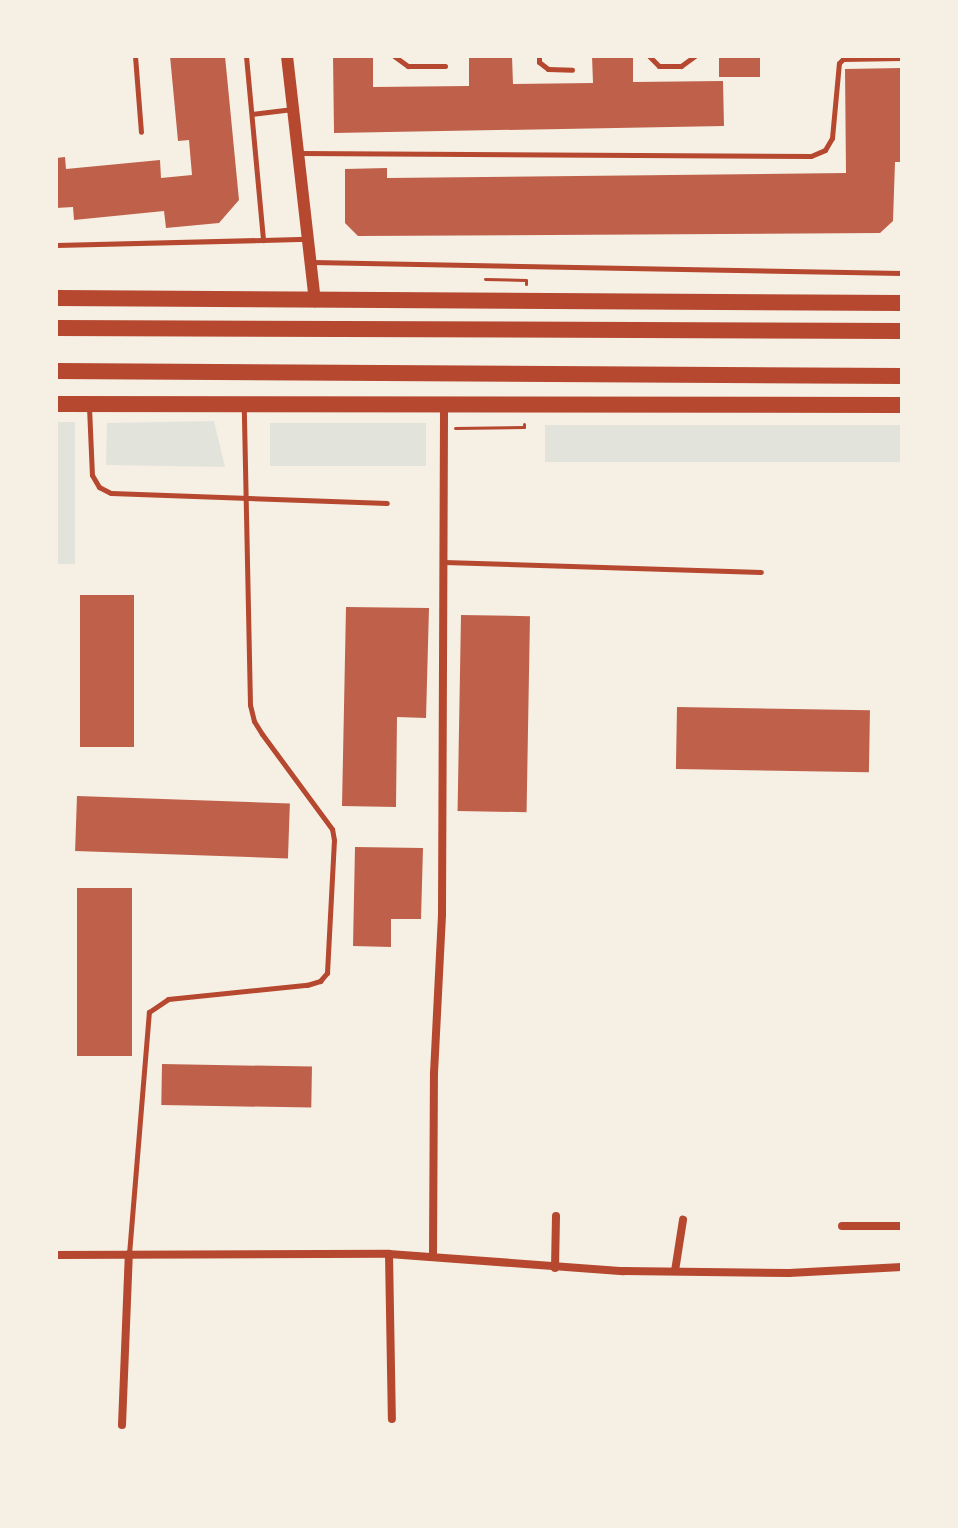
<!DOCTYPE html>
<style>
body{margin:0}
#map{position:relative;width:958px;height:1528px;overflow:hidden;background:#f6efe4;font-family:"Golos Text",sans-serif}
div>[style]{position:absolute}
.green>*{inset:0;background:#e2e4dc;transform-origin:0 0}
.building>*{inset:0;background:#bf614a;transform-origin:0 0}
.path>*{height:3px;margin:-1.5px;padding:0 1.5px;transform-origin:1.5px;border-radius:1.5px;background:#b5482f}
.service>*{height:5px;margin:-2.5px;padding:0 2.5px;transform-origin:2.5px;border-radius:2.5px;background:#b5482f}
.minor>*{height:8px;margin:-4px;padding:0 4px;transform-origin:4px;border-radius:4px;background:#b5482f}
.tertiary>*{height:12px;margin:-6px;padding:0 6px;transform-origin:6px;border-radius:6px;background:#b5482f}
.trunk>*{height:16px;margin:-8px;padding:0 8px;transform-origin:8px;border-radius:8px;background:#b5482f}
span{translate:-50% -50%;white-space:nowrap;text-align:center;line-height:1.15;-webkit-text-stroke:8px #f6efe4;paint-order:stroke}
.frame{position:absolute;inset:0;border:58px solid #f6efe4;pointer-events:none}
</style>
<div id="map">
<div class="green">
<i style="clip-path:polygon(214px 421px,225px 467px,106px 465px,107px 423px)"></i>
<i style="left:56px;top:422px;width:19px;height:142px"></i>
<i style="left:270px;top:423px;width:156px;height:43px"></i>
<i style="left:545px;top:425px;width:357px;height:37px"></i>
</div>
<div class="building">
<i style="clip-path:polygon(170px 56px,225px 56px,239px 200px,219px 223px,166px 228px,164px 211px,74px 220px,73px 207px,56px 208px,56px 158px,65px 157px,66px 169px,160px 160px,161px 178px,192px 175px,189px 140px,178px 141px)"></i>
<i style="clip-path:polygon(333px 56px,373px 56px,373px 87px,469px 86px,469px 56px,512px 56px,513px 84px,593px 83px,592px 56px,633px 56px,633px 82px,723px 81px,724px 126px,334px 133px)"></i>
<i style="left:719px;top:56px;width:41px;height:21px"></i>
<i style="clip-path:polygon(901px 68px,902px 162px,895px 162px,893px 221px,880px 233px,358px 236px,345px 223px,345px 169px,387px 168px,387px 178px,846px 173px,845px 69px)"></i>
<i style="left:80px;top:595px;width:54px;height:152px"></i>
<i style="clip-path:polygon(346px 607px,429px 608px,426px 718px,397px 717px,396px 807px,342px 806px)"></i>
<i style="left:461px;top:615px;width:69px;height:196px;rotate:1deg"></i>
<i style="left:677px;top:707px;width:193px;height:62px;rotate:1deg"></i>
<i style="left:77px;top:796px;width:213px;height:55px;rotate:2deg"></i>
<i style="clip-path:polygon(355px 847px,423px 848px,421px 919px,391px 919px,391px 947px,353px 946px)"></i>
<i style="left:77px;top:888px;width:55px;height:168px"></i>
<i style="left:162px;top:1064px;width:150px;height:41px;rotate:1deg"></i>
</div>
<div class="path">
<i style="left:485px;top:279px;width:41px;rotate:1.4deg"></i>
<i style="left:526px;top:280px;width:4px;rotate:90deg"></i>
<i style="left:455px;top:428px;width:69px;rotate:-0.8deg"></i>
<i style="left:524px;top:427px;width:3px;rotate:-90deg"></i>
</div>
<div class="service">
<i style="left:135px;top:56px;width:76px;rotate:85.5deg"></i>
<i style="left:246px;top:56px;width:185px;rotate:84.7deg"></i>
<i style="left:394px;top:56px;width:17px;rotate:36deg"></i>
<i style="left:408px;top:66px;width:37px"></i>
<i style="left:539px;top:56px;width:6px;rotate:90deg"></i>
<i style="left:539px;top:62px;width:11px;rotate:38deg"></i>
<i style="left:548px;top:69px;width:24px;rotate:2deg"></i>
<i style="left:649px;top:56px;width:14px;rotate:45deg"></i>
<i style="left:659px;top:66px;width:22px"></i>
<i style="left:681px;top:66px;width:17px;rotate:-36deg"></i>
<i style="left:252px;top:114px;width:41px;rotate:-7deg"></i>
<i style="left:300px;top:153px;width:511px;rotate:0.34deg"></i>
<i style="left:811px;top:156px;width:15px;rotate:-23deg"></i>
<i style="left:825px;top:150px;width:14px;rotate:-60deg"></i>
<i style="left:832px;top:138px;width:75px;rotate:-84.7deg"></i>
<i style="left:839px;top:63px;width:6px;rotate:-45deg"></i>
<i style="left:843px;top:59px;width:59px;rotate:-1deg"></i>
<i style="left:56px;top:245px;width:252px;rotate:-1.4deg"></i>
<i style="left:312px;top:262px;width:590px;rotate:1.07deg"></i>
<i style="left:89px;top:407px;width:68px;rotate:87.5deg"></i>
<i style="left:92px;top:475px;width:14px;rotate:60deg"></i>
<i style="left:99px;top:487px;width:13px;rotate:27deg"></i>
<i style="left:111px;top:493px;width:276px;rotate:2.1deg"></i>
<i style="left:444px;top:562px;width:317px;rotate:1.8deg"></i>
<i style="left:129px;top:1254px;width:243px;rotate:-85.3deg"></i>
<i style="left:149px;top:1012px;width:23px;rotate:-34deg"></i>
<i style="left:168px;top:999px;width:140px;rotate:-5.8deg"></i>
<i style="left:307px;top:985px;width:14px;rotate:-17deg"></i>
<i style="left:320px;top:981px;width:11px;rotate:-49deg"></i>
<i style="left:327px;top:973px;width:133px;rotate:-87deg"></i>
<i style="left:334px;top:840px;width:11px;rotate:-100deg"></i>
<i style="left:332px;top:829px;width:118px;rotate:-126.4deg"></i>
<i style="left:262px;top:734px;width:15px;rotate:-122deg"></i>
<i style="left:254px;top:721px;width:16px;rotate:-104deg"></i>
<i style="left:250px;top:705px;width:297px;rotate:-91.2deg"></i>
</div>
<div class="minor">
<i style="left:842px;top:1226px;width:60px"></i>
<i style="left:389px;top:1254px;width:165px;rotate:89deg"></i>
<i style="left:56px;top:1255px;width:333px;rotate:-0.2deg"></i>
<i style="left:389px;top:1254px;width:235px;rotate:4.2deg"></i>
<i style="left:623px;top:1271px;width:166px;rotate:0.7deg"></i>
<i style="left:789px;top:1273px;width:113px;rotate:-3deg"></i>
<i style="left:433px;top:1256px;width:183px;rotate:-89.7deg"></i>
<i style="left:434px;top:1073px;width:159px;rotate:-87.1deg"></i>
<i style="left:442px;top:914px;width:509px;rotate:-89.77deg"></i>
<i style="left:555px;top:1268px;width:52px;rotate:-88.9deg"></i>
<i style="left:675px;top:1271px;width:52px;rotate:-81.1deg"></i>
<i style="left:122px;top:1425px;width:171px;rotate:-87.7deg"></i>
</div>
<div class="tertiary">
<i style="left:287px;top:56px;width:247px;rotate:83.5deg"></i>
</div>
<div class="trunk">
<i style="left:56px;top:298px;width:846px;rotate:0.34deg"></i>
<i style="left:56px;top:328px;width:846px;rotate:0.2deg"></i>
<i style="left:56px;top:371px;width:846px;rotate:0.34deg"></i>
<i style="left:56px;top:404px;width:846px;rotate:0.07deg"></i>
</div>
<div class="frame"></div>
</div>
